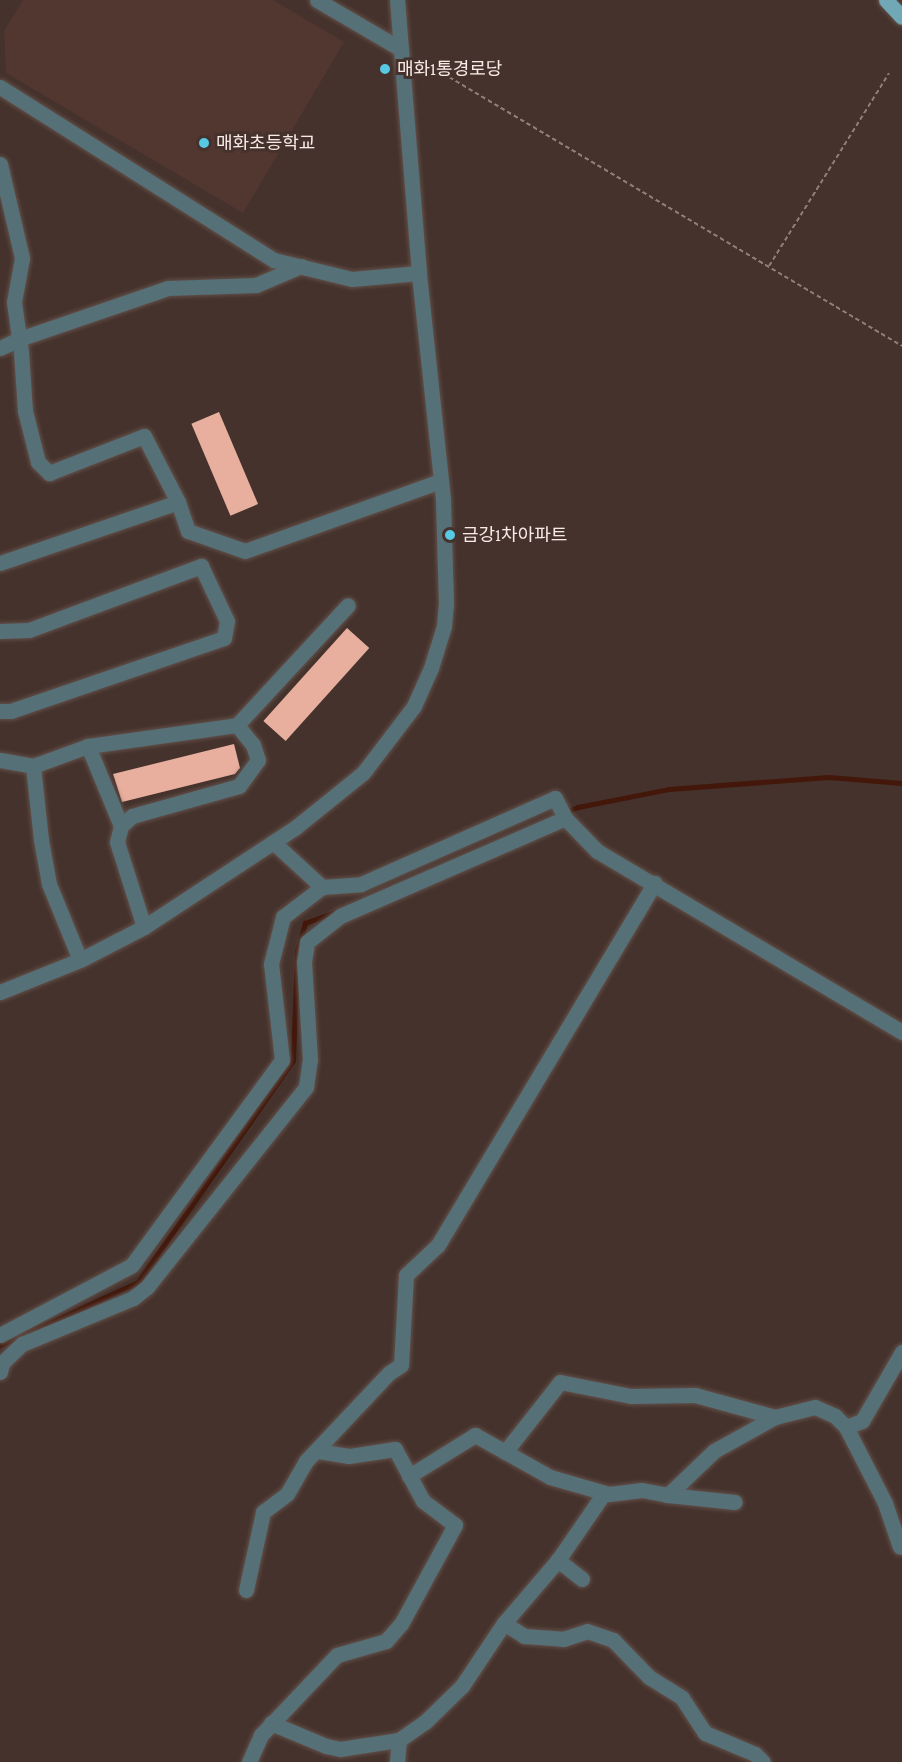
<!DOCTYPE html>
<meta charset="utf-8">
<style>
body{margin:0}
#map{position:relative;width:902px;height:1762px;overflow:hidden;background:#45322c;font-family:"Crimson Pro","Noto Sans KR",serif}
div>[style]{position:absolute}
.built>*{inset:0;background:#523730}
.stream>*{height:4.5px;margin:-2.25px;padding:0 2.25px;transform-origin:2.25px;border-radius:2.25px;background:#43170a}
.building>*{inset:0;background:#e9af9e;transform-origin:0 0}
.path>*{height:2px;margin-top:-1px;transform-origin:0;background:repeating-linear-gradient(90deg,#8f7f79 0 4.5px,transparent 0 7.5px)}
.roads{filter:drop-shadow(0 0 2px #62504a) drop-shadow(0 0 2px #62504a)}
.minor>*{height:15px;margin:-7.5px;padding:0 7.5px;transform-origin:7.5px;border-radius:7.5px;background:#567077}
.major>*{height:15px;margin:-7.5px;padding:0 7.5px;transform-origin:7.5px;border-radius:7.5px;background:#70a8b5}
.dots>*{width:16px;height:16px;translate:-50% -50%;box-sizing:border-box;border:3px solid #45322c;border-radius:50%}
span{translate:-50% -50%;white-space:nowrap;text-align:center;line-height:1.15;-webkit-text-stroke:6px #45322c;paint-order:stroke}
.poi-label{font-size:18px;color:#f8ebe7}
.left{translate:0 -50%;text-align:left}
</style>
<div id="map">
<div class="built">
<i style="clip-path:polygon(23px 0,273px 0,344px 42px,243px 213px,6px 73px,4px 31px)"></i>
</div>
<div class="stream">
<i style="left:566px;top:812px;width:13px;rotate:-23deg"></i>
<i style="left:578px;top:807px;width:93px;rotate:-11.2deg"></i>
<i style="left:669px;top:789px;width:160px;rotate:-4.3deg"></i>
<i style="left:829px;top:777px;width:73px;rotate:4.7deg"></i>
<i style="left:0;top:1345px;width:152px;rotate:-24.5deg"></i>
<i style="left:138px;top:1282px;width:270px;rotate:-55deg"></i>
<i style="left:293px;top:1061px;width:110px;rotate:-87.9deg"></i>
<i style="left:297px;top:951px;width:29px;rotate:-74deg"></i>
<i style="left:305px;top:923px;width:33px;rotate:-20deg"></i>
</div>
<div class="building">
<i style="left:219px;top:412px;width:100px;height:30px;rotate:67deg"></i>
<i style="left:347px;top:628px;width:30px;height:125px;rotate:42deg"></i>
<i style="clip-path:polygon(234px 744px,240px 768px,235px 774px,122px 802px,113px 774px)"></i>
</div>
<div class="path">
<i style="left:417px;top:58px;width:564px;rotate:30.7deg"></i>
<i style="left:769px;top:266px;width:227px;rotate:-58.1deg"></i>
</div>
<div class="roads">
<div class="minor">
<i style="left:317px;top:0;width:97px;rotate:30.3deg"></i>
<i style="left:0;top:87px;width:324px;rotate:32.3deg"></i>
<i style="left:274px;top:260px;width:80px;rotate:13.7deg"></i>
<i style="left:352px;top:279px;width:67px;rotate:-5.1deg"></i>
<i style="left:0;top:164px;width:97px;rotate:76.8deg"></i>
<i style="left:22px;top:258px;width:45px;rotate:100.3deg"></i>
<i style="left:14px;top:302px;width:50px;rotate:82deg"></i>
<i style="left:21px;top:352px;width:59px;rotate:86.1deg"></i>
<i style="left:25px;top:411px;width:53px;rotate:75.7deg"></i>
<i style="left:38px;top:462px;width:16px;rotate:45deg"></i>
<i style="left:49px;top:473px;width:102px;rotate:-21.3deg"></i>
<i style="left:144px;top:436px;width:74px;rotate:62.7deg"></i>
<i style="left:0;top:348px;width:21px;rotate:-25deg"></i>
<i style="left:19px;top:339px;width:157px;rotate:-18.9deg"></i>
<i style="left:168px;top:288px;width:88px;rotate:-2deg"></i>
<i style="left:256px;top:285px;width:49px;rotate:-22.9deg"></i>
<i style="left:0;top:563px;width:188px;rotate:-18.9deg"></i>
<i style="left:178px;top:502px;width:31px;rotate:71deg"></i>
<i style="left:188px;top:531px;width:60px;rotate:19.3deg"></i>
<i style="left:245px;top:551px;width:208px;rotate:-19.7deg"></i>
<i style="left:0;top:631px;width:29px;rotate:-2deg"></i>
<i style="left:29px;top:630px;width:184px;rotate:-20.4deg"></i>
<i style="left:201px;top:566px;width:61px;rotate:64.7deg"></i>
<i style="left:227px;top:621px;width:17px;rotate:100deg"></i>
<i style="left:224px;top:638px;width:225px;rotate:161.1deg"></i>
<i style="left:11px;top:711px;width:11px;rotate:180deg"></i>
<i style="left:88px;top:746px;width:87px;rotate:67.6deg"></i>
<i style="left:0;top:760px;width:34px;rotate:10deg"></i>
<i style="left:33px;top:766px;width:59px;rotate:-20deg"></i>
<i style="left:88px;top:746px;width:150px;rotate:-8deg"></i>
<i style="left:237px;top:725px;width:163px;rotate:-47.2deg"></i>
<i style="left:33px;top:766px;width:74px;rotate:83.8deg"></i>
<i style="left:41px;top:840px;width:45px;rotate:79.7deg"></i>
<i style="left:49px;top:884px;width:82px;rotate:67.8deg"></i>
<i style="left:273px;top:842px;width:67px;rotate:42.6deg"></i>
<i style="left:144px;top:927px;width:89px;rotate:-107.6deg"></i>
<i style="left:117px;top:842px;width:16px;rotate:-76deg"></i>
<i style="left:121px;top:826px;width:15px;rotate:-42deg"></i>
<i style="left:132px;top:816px;width:111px;rotate:-15.7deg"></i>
<i style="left:239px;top:786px;width:32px;rotate:-54deg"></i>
<i style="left:258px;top:760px;width:16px;rotate:-108deg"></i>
<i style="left:253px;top:745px;width:26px;rotate:-129deg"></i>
<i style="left:0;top:992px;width:86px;rotate:-21.8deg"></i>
<i style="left:80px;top:960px;width:72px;rotate:-27.3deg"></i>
<i style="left:144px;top:927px;width:182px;rotate:-33.3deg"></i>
<i style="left:296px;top:827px;width:86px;rotate:-38.9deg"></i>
<i style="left:363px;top:773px;width:84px;rotate:-52.7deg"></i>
<i style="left:414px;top:706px;width:42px;rotate:-65.9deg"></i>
<i style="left:431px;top:668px;width:44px;rotate:-72.8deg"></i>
<i style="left:444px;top:626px;width:23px;rotate:-85deg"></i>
<i style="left:446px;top:603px;width:104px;rotate:-91.7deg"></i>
<i style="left:443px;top:499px;width:227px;rotate:-96.1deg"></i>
<i style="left:419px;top:273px;width:274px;rotate:-94.6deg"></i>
<i style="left:0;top:1335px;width:149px;rotate:-27.9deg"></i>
<i style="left:132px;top:1265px;width:254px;rotate:-53.8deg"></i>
<i style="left:282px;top:1060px;width:97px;rotate:-96.5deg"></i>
<i style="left:271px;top:964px;width:49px;rotate:-75.7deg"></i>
<i style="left:283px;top:917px;width:49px;rotate:-37.6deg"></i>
<i style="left:322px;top:887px;width:39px;rotate:-4deg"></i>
<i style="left:361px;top:884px;width:212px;rotate:-23.9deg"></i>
<i style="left:555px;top:798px;width:22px;rotate:63deg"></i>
<i style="left:565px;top:818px;width:46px;rotate:45.9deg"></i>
<i style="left:597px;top:851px;width:355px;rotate:30.7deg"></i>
<i style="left:0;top:1372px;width:9px;rotate:-77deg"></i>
<i style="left:2px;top:1363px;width:28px;rotate:-44deg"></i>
<i style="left:22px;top:1344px;width:120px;rotate:-22.5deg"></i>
<i style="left:133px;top:1298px;width:18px;rotate:-38deg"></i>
<i style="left:147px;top:1287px;width:256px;rotate:-51.5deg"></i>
<i style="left:306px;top:1087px;width:27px;rotate:-82deg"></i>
<i style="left:310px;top:1060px;width:98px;rotate:-93.5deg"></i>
<i style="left:304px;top:962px;width:20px;rotate:-81deg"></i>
<i style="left:307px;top:942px;width:42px;rotate:-38.2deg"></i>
<i style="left:340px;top:916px;width:245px;rotate:-23.5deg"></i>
<i style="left:775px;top:1417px;width:41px;rotate:-14deg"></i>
<i style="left:815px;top:1407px;width:22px;rotate:24deg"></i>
<i style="left:835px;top:1416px;width:16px;rotate:45deg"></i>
<i style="left:846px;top:1427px;width:85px;rotate:62.8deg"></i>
<i style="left:885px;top:1503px;width:46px;rotate:71.2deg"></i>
<i style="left:846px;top:1427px;width:17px;rotate:-21deg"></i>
<i style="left:862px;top:1421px;width:80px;rotate:-59.9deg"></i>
<i style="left:505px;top:1452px;width:89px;rotate:-51.8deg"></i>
<i style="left:560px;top:1382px;width:72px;rotate:11.2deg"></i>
<i style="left:631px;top:1396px;width:64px;rotate:-0.9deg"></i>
<i style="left:695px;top:1395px;width:83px;rotate:15.4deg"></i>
<i style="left:775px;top:1417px;width:70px;rotate:150.9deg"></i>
<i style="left:714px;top:1451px;width:64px;rotate:136.3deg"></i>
<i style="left:409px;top:1476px;width:78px;rotate:-31.8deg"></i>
<i style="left:475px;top:1435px;width:86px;rotate:29.2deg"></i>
<i style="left:550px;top:1477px;width:61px;rotate:16.1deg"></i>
<i style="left:609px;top:1494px;width:33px;rotate:-7deg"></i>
<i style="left:642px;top:1490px;width:26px;rotate:11deg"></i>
<i style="left:668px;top:1495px;width:67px;rotate:6deg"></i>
<i style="left:558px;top:1560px;width:83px;rotate:130.6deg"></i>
<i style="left:504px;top:1623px;width:24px;rotate:33deg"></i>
<i style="left:524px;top:1636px;width:39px;rotate:4deg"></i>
<i style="left:563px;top:1639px;width:25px;rotate:-18deg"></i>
<i style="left:587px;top:1631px;width:28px;rotate:19deg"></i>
<i style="left:613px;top:1640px;width:52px;rotate:45.8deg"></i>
<i style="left:649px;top:1677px;width:39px;rotate:32deg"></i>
<i style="left:682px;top:1698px;width:42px;rotate:56.7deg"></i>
<i style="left:705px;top:1733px;width:54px;rotate:22.8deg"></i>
<i style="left:755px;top:1754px;width:11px;rotate:45deg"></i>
<i style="left:582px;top:1579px;width:31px;rotate:-142deg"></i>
<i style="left:558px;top:1560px;width:81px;rotate:-55.5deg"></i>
<i style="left:246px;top:1590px;width:80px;rotate:-77.7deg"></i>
<i style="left:263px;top:1512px;width:30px;rotate:-37deg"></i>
<i style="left:287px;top:1494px;width:38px;rotate:-60deg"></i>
<i style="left:306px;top:1461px;width:121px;rotate:-46.7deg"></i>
<i style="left:389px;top:1373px;width:14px;rotate:-34deg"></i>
<i style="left:401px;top:1365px;width:90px;rotate:-86.8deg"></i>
<i style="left:406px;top:1275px;width:44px;rotate:-43.2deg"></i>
<i style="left:438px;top:1245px;width:422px;rotate:-59.1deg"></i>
<i style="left:271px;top:1723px;width:60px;rotate:22.7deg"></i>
<i style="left:326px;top:1746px;width:14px;rotate:12deg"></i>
<i style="left:340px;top:1749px;width:60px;rotate:-8.7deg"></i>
<i style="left:249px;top:1762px;width:30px;rotate:-66deg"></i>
<i style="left:261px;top:1735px;width:110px;rotate:-46.5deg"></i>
<i style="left:337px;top:1655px;width:51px;rotate:-15.9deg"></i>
<i style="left:386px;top:1641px;width:23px;rotate:-49deg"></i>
<i style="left:401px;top:1624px;width:113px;rotate:-61.4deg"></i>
<i style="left:455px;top:1525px;width:40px;rotate:-143deg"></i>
<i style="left:423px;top:1501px;width:59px;rotate:-118.3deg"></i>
<i style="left:395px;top:1449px;width:47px;rotate:171.3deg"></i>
<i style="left:349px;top:1456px;width:33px;rotate:-171deg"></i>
<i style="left:397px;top:1762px;width:22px;rotate:-85deg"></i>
<i style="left:399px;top:1740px;width:32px;rotate:-35deg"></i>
<i style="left:425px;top:1722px;width:52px;rotate:-44.2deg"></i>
<i style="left:462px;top:1686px;width:76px;rotate:-56.3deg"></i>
</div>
<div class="major">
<i style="left:886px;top:0;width:23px;rotate:47deg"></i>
</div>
</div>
<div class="dots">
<i style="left:385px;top:69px;background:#57c9e2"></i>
<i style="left:204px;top:143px;background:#57c9e2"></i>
<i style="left:450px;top:535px;background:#57c9e2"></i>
</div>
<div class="poi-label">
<span class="left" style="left:397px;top:69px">매화1통경로당</span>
<span class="left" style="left:216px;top:143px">매화초등학교</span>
<span class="left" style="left:462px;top:535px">금강1차아파트</span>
</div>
</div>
